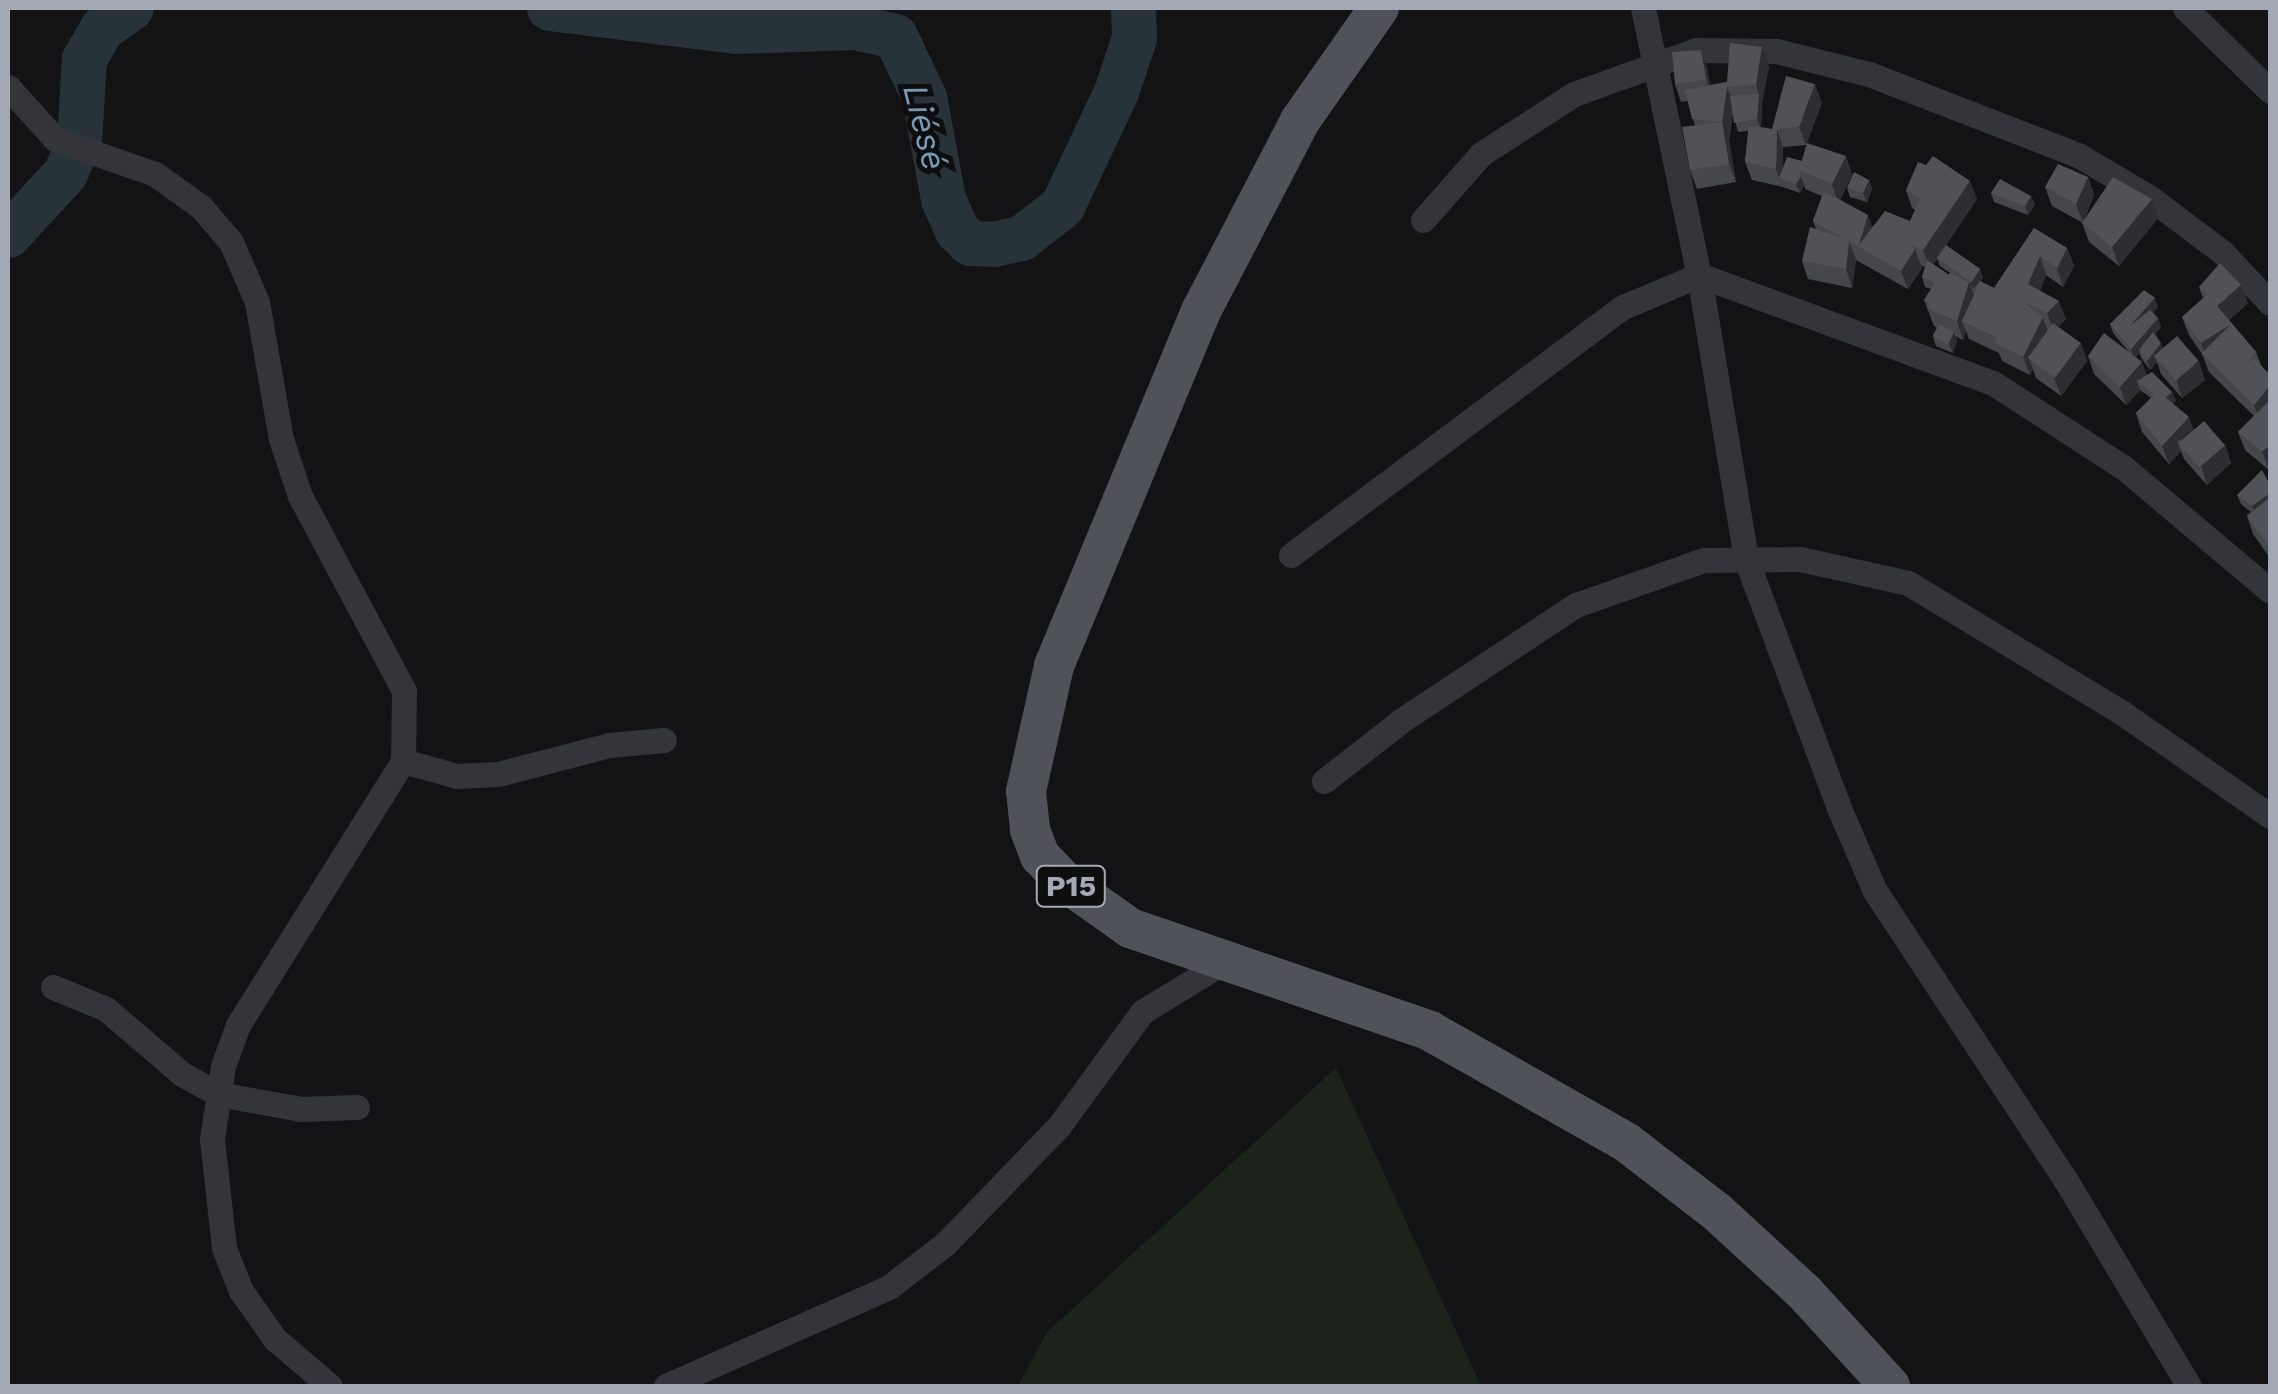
<!DOCTYPE html>
<meta charset="utf-8">
<style>
body{margin:0}
#map{position:relative;width:2278px;height:1394px;overflow:hidden;background:#131315;font-family:"Work Sans",sans-serif}
div>[style]{position:absolute}
.green>*{inset:0;background:#1b231b}
.river>*{height:45px;margin:-22.5px;padding:0 22.5px;transform-origin:22.5px;border-radius:22.5px;background:#283339}
.minor>*{height:25px;margin:-12.5px;padding:0 12.5px;transform-origin:12.5px;border-radius:12.5px;background:#33353a}
.primary>*{height:40px;margin:-20px;padding:0 20px;transform-origin:20px;border-radius:20px;background:#4f5259}
.wall>*{inset:0;background:#46474d}
.shaded-wall>*{inset:0;background:#2d2e32}
.building>*{inset:0;background:#505258;transform-origin:0 0}
span{translate:-50% -50%;white-space:nowrap;text-align:center;line-height:1.15;-webkit-text-stroke:10px #0e0e0f;paint-order:stroke}
.shield-label span{padding:2px 8px;background:#0e0e0f;border:2px solid;border-radius:8px;-webkit-text-stroke-width:0}
.shield-label{font-size:30px;color:#a3aab6;font-weight:700}
.water-label{font-size:35px;color:#789bb3;font-style:italic}
.frame{position:absolute;inset:0;border:10px solid #a3aab6;pointer-events:none}
</style>
<div id="map">
<div class="green">
<i style="clip-path:polygon(1336px 1068px,1481px 1386px,1018px 1386px,1047px 1332px)"></i>
</div>
<div class="river">
<i style="left:549px;top:8px;width:188px;rotate:7deg"></i>
<i style="left:736px;top:31px;width:119px;rotate:-1.9deg"></i>
<i style="left:855px;top:27px;width:41px;rotate:12.7deg"></i>
<i style="left:895px;top:36px;width:68px;rotate:64.6deg"></i>
<i style="left:924px;top:97px;width:104px;rotate:79.4deg"></i>
<i style="left:943px;top:199px;width:34px;rotate:66deg"></i>
<i style="left:957px;top:230px;width:18px;rotate:45deg"></i>
<i style="left:970px;top:243px;width:24px;rotate:2deg"></i>
<i style="left:994px;top:244px;width:28px;rotate:-13deg"></i>
<i style="left:1021px;top:238px;width:52px;rotate:-38deg"></i>
<i style="left:1062px;top:206px;width:126px;rotate:-64.7deg"></i>
<i style="left:1116px;top:92px;width:57px;rotate:-71.6deg"></i>
<i style="left:1134px;top:38px;width:30px;rotate:-92deg"></i>
<i style="left:8px;top:235px;width:84px;rotate:-47.4deg"></i>
<i style="left:65px;top:173px;width:34px;rotate:-66deg"></i>
<i style="left:79px;top:142px;width:83px;rotate:-86.6deg"></i>
<i style="left:84px;top:59px;width:36px;rotate:-60deg"></i>
<i style="left:102px;top:28px;width:35px;rotate:-35deg"></i>
</div>
<div class="minor">
<i style="left:1643px;top:8px;width:273px;rotate:78.2deg"></i>
<i style="left:1699px;top:275px;width:288px;rotate:80.6deg"></i>
<i style="left:1746px;top:559px;width:266px;rotate:69.5deg"></i>
<i style="left:1839px;top:808px;width:90px;rotate:66.6deg"></i>
<i style="left:1875px;top:891px;width:345px;rotate:56.6deg"></i>
<i style="left:2065px;top:1179px;width:241px;rotate:59.1deg"></i>
<i style="left:2185px;top:8px;width:119px;rotate:44.3deg"></i>
<i style="left:8px;top:87px;width:70px;rotate:47.9deg"></i>
<i style="left:55px;top:139px;width:106px;rotate:19.3deg"></i>
<i style="left:155px;top:174px;width:57px;rotate:35.7deg"></i>
<i style="left:201px;top:207px;width:46px;rotate:49.4deg"></i>
<i style="left:231px;top:242px;width:65px;rotate:66.6deg"></i>
<i style="left:257px;top:302px;width:139px;rotate:80.1deg"></i>
<i style="left:281px;top:439px;width:60px;rotate:71.6deg"></i>
<i style="left:300px;top:496px;width:221px;rotate:61.9deg"></i>
<i style="left:404px;top:691px;width:70px;rotate:90.8deg"></i>
<i style="left:403px;top:761px;width:311px;rotate:122deg"></i>
<i style="left:238px;top:1025px;width:44px;rotate:110.1deg"></i>
<i style="left:223px;top:1066px;width:74px;rotate:98.6deg"></i>
<i style="left:212px;top:1139px;width:110px;rotate:83.7deg"></i>
<i style="left:224px;top:1248px;width:46px;rotate:68.4deg"></i>
<i style="left:241px;top:1291px;width:59px;rotate:54.7deg"></i>
<i style="left:275px;top:1339px;width:72px;rotate:40.5deg"></i>
<i style="left:1423px;top:220px;width:88px;rotate:-48.7deg"></i>
<i style="left:1481px;top:154px;width:111px;rotate:-32.8deg"></i>
<i style="left:1574px;top:94px;width:130px;rotate:-19.8deg"></i>
<i style="left:1696px;top:50px;width:80px;rotate:0.7deg"></i>
<i style="left:1776px;top:51px;width:96px;rotate:13.9deg"></i>
<i style="left:1869px;top:74px;width:224px;rotate:21.2deg"></i>
<i style="left:2078px;top:155px;width:82px;rotate:30.6deg"></i>
<i style="left:2149px;top:197px;width:91px;rotate:37deg"></i>
<i style="left:2222px;top:252px;width:70px;rotate:46.7deg"></i>
<i style="left:1291px;top:555px;width:414px;rotate:-36.8deg"></i>
<i style="left:1623px;top:307px;width:82px;rotate:-22.8deg"></i>
<i style="left:1699px;top:275px;width:313px;rotate:20.2deg"></i>
<i style="left:1993px;top:383px;width:155px;rotate:32.9deg"></i>
<i style="left:2123px;top:467px;width:192px;rotate:40.1deg"></i>
<i style="left:403px;top:761px;width:56px;rotate:15.5deg"></i>
<i style="left:457px;top:776px;width:41px;rotate:-2.8deg"></i>
<i style="left:498px;top:774px;width:115px;rotate:-14.6deg"></i>
<i style="left:609px;top:745px;width:55px;rotate:-5.2deg"></i>
<i style="left:1324px;top:781px;width:99px;rotate:-38deg"></i>
<i style="left:1402px;top:720px;width:209px;rotate:-33.5deg"></i>
<i style="left:1576px;top:605px;width:136px;rotate:-19.4deg"></i>
<i style="left:1704px;top:560px;width:96px;rotate:-0.6deg"></i>
<i style="left:1800px;top:559px;width:111px;rotate:12.5deg"></i>
<i style="left:1908px;top:583px;width:249px;rotate:31.2deg"></i>
<i style="left:2121px;top:712px;width:182px;rotate:34.9deg"></i>
<i style="left:53px;top:987px;width:57px;rotate:22.5deg"></i>
<i style="left:106px;top:1009px;width:100px;rotate:40.5deg"></i>
<i style="left:182px;top:1074px;width:41px;rotate:29.1deg"></i>
<i style="left:218px;top:1094px;width:84px;rotate:10.2deg"></i>
<i style="left:301px;top:1109px;width:56px;rotate:-2deg"></i>
<i style="left:666px;top:1386px;width:244px;rotate:-23.9deg"></i>
<i style="left:889px;top:1287px;width:71px;rotate:-37.5deg"></i>
<i style="left:945px;top:1244px;width:164px;rotate:-46deg"></i>
<i style="left:1059px;top:1126px;width:141px;rotate:-53.9deg"></i>
<i style="left:1142px;top:1012px;width:94px;rotate:-31.5deg"></i>
</div>
<div class="primary">
<i style="left:1379px;top:8px;width:138px;rotate:125deg"></i>
<i style="left:1300px;top:121px;width:214px;rotate:117.5deg"></i>
<i style="left:1201px;top:311px;width:384px;rotate:112.5deg"></i>
<i style="left:1054px;top:666px;width:128px;rotate:102.6deg"></i>
<i style="left:1026px;top:791px;width:39px;rotate:84deg"></i>
<i style="left:1030px;top:830px;width:28px;rotate:69deg"></i>
<i style="left:1040px;top:856px;width:35px;rotate:46deg"></i>
<i style="left:1064px;top:881px;width:81px;rotate:35.5deg"></i>
<i style="left:1130px;top:928px;width:317px;rotate:18.9deg"></i>
<i style="left:1430px;top:1031px;width:225px;rotate:29.5deg"></i>
<i style="left:1626px;top:1142px;width:115px;rotate:37.6deg"></i>
<i style="left:1717px;top:1212px;width:120px;rotate:42.6deg"></i>
<i style="left:1805px;top:1293px;width:126px;rotate:47.6deg"></i>
</div>
<div class="wall">
<i style="clip-path:polygon(evenodd,1701px 50px,1707px 68px,1710px 85px,1727px 82px,1769px 66px,1762px 103px,1761px 127px,1772px 129px,1822px 103px,1806px 145px,1783px 147px,1783px 168px,1802px 161px,1846px 156px,1852px 175px,1840px 200px,1872px 227px,1910px 221px,1915px 210px,1912px 208px,1906px 190px,1977px 199px,1944px 248px,1983px 278px,1980px 281px,1994px 288px,2034px 228px,2067px 248px,2074px 266px,2063px 287px,2046px 275px,2040px 290px,2066px 319px,2058px 327px,2081px 343px,2087px 361px,2061px 396px,2036px 378px,2033px 369px,2030px 375px,2002px 361px,1999px 353px,1969px 339px,1966px 331px,1963px 340px,1955px 336px,1957px 341px,1953px 353px,1936px 346px,1933px 337px,1937px 328px,1934px 326px,1924px 300px,1931px 289px,1925px 287px,1922px 277px,1925px 267px,1921px 265px,1922px 268px,1908px 289px,1856px 260px,1852px 288px,1808px 279px,1802px 261px,1816px 229px,1813px 221px,1822px 196px,1805px 189px,1804px 185px,1800px 193px,1783px 187px,1752px 180px,1745px 162px,1748px 131px,1738px 132px,1733px 112px,1729px 141px,1736px 182px,1697px 189px,1690px 170px,1695px 126px,1688px 101px,1681px 102px,1675px 84px,1701px 50px,1937px 259px,1940px 266px,1950px 273px,1949px 275px,1933px 264px,1937px 259px)"></i>
<i style="clip-path:polygon(2088px 177px,2094px 195px,2083px 223px,2052px 206px,2045px 187px)"></i>
<i style="clip-path:polygon(1869px 180px,1872px 189px,1867px 202px,1850px 197px,1847px 188px)"></i>
<i style="clip-path:polygon(1991px 193px,2031px 196px,2035px 205px,2028px 215px,1994px 202px)"></i>
<i style="clip-path:polygon(2159px 217px,2119px 266px,2089px 242px,2082px 223px)"></i>
<i style="clip-path:polygon(2199px 287px,2248px 303px,2229px 320px,2256px 352px,2261px 365px,2269px 470px,2245px 450px,2238px 432px,2254px 416px,2209px 372px,2202px 354px,2189px 335px,2182px 317px,2203px 298px)"></i>
<i style="clip-path:polygon(2158px 307px,2153px 313px,2158px 318px,2161px 327px,2155px 334px,2163px 348px,2205px 380px,2182px 398px,2161px 374px,2157px 362px,2150px 370px,2142px 359px,2139px 353px,2136px 357px,2147px 375px,2172px 392px,2176px 401px,2173px 403px,2193px 429px,2225px 445px,2231px 463px,2207px 485px,2184px 459px,2181px 451px,2169px 464px,2142px 432px,2136px 413px,2151px 398px,2140px 390px,2126px 405px,2094px 374px,2088px 356px,2128px 351px,2113px 333px,2110px 324px)"></i>
<i style="clip-path:polygon(2270px 485px,2270px 558px,2253px 534px,2247px 516px,2251px 512px,2241px 504px,2237px 495px)"></i>
</div>
<div class="shaded-wall">
<i style="clip-path:polygon(1762px 47px,1769px 66px,1762px 103px,1761px 129px,1757px 119px,1759px 94px,1756px 84px)"></i>
<i style="clip-path:polygon(1701px 50px,1707px 68px,1712px 98px,1706px 79px)"></i>
<i style="clip-path:polygon(1815px 84px,1822px 103px,1806px 145px,1799px 127px)"></i>
<i style="clip-path:polygon(1727px 87px,1734px 105px,1729px 141px,1736px 182px,1729px 164px,1722px 122px)"></i>
<i style="clip-path:polygon(1777px 129px,1783px 147px,1783px 179px,1779px 178px,1783px 187px,1776px 169px)"></i>
<i style="clip-path:polygon(1846px 156px,1852px 175px,1838px 203px,1832px 184px)"></i>
<i style="clip-path:polygon(1801px 176px,1804px 185px,1800px 193px,1796px 184px)"></i>
<i style="clip-path:polygon(2088px 177px,2094px 195px,2083px 223px,2076px 204px)"></i>
<i style="clip-path:polygon(1869px 180px,1872px 189px,1867px 202px,1863px 193px)"></i>
<i style="clip-path:polygon(1970px 181px,1977px 199px,1930px 269px,1923px 250px)"></i>
<i style="clip-path:polygon(2031px 196px,2035px 205px,2028px 215px,2025px 206px)"></i>
<i style="clip-path:polygon(2152px 199px,2159px 217px,2119px 266px,2112px 247px)"></i>
<i style="clip-path:polygon(1868px 215px,1875px 233px,1859px 246px)"></i>
<i style="clip-path:polygon(1849px 241px,1856px 260px,1852px 288px,1846px 269px)"></i>
<i style="clip-path:polygon(2067px 248px,2074px 266px,2063px 287px,2057px 268px)"></i>
<i style="clip-path:polygon(1915px 249px,1922px 268px,1908px 289px,1901px 271px)"></i>
<i style="clip-path:polygon(2040px 256px,2046px 275px,2035px 303px,2028px 284px)"></i>
<i style="clip-path:polygon(1980px 269px,1983px 278px,1973px 289px,1969px 280px)"></i>
<i style="clip-path:polygon(1969px 282px,1976px 300px,1962px 321px,1966px 331px,1963px 340px,1957px 321px)"></i>
<i style="clip-path:polygon(2241px 285px,2248px 303px,2223px 325px,2217px 306px)"></i>
<i style="clip-path:polygon(2155px 298px,2158px 307px,2134px 335px,2130px 326px)"></i>
<i style="clip-path:polygon(2059px 301px,2066px 319px,2054px 332px,2047px 313px)"></i>
<i style="clip-path:polygon(2043px 317px,2049px 335px,2029px 359px,2033px 369px,2030px 375px,2023px 357px)"></i>
<i style="clip-path:polygon(2158px 318px,2161px 327px,2134px 359px,2131px 349px)"></i>
<i style="clip-path:polygon(2231px 324px,2206px 357px,2201px 343px)"></i>
<i style="clip-path:polygon(1954px 332px,1957px 341px,1953px 353px,1949px 344px)"></i>
<i style="clip-path:polygon(2081px 343px,2087px 361px,2061px 396px,2054px 378px)"></i>
<i style="clip-path:polygon(2161px 343px,2164px 353px,2154px 356px,2157px 362px,2150px 370px,2147px 361px)"></i>
<i style="clip-path:polygon(2199px 361px,2205px 380px,2182px 398px,2176px 379px)"></i>
<i style="clip-path:polygon(2142px 362px,2149px 380px,2137px 381px,2140px 390px,2126px 405px,2120px 387px)"></i>
<i style="clip-path:polygon(2270px 386px,2270px 412px,2261px 423px,2254px 405px)"></i>
<i style="clip-path:polygon(2172px 392px,2176px 401px,2165px 410px,2162px 400px)"></i>
<i style="clip-path:polygon(2189px 417px,2196px 436px,2177px 441px,2181px 451px,2169px 464px,2162px 446px)"></i>
<i style="clip-path:polygon(2225px 445px,2231px 463px,2207px 485px,2201px 466px)"></i>
<i style="clip-path:polygon(2270px 446px,2270px 469px,2269px 470px,2262px 451px)"></i>
<i style="clip-path:polygon(2270px 493px,2270px 505px,2255px 516px,2252px 506px)"></i>
</div>
<div class="building">
<i style="clip-path:polygon(1730px 43px,1762px 47px,1756px 84px,1727px 87px,1722px 122px,1729px 164px,1690px 170px,1682px 127px,1722px 122px,1692px 119px,1685px 90px,1727px 82px)"></i>
<i style="clip-path:polygon(1701px 50px,1706px 79px,1675px 84px,1672px 52px)"></i>
<i style="clip-path:polygon(1786px 76px,1815px 84px,1799px 127px,1777px 129px,1776px 169px,1745px 162px,1749px 126px,1772px 129px)"></i>
<i style="clip-path:polygon(1759px 94px,1757px 119px,1734px 123px,1730px 96px)"></i>
<i style="clip-path:polygon(1807px 143px,1846px 156px,1832px 184px,1799px 170px)"></i>
<i style="clip-path:polygon(1933px 156px,1970px 181px,1923px 250px,1910px 245px,1915px 249px,1901px 271px,1849px 241px,1846px 269px,1802px 261px,1810px 227px,1843px 238px,1813px 221px,1824px 191px,1868px 215px,1858px 246px,1885px 211px,1910px 221px,1920px 199px,1906px 190px,1918px 162px,1926px 165px)"></i>
<i style="clip-path:polygon(1787px 157px,1802px 161px,1799px 170px,1801px 176px,1796px 184px,1779px 178px)"></i>
<i style="clip-path:polygon(2058px 164px,2088px 177px,2076px 204px,2045px 187px)"></i>
<i style="clip-path:polygon(1854px 172px,1869px 180px,1863px 193px,1847px 188px)"></i>
<i style="clip-path:polygon(2113px 177px,2152px 199px,2112px 247px,2082px 223px)"></i>
<i style="clip-path:polygon(2000px 179px,2031px 196px,2025px 206px,1991px 193px)"></i>
<i style="clip-path:polygon(2034px 228px,2067px 248px,2057px 268px,2040px 256px,2028px 284px,2059px 301px,2047px 313px,2022px 301px,2043px 317px,2023px 357px,1995px 343px,1998px 338px,1962px 321px,1980px 281px,1994px 288px)"></i>
<i style="left:1946px;top:245px;width:42px;height:16px;rotate:35deg"></i>
<i style="clip-path:polygon(1927px 260px,1949px 275px,1930px 304px,1924px 300px,1935px 283px,1922px 277px)"></i>
<i style="clip-path:polygon(2220px 263px,2241px 285px,2217px 306px,2256px 352px,2244px 365px,2254px 358px,2270px 375px,2270px 386px,2254px 405px,2202px 353px,2231px 324px,2201px 343px,2182px 317px,2207px 295px,2199px 287px)"></i>
<i style="clip-path:polygon(1950px 273px,1969px 282px,1957px 321px,1927px 308px)"></i>
<i style="clip-path:polygon(2144px 290px,2155px 298px,2130px 326px,2150px 310px,2158px 318px,2131px 349px,2110px 324px)"></i>
<i style="left:2053px;top:323px;width:34px;height:43px;rotate:36deg"></i>
<i style="left:1939px;top:324px;width:17px;height:14px;rotate:28deg"></i>
<i style="clip-path:polygon(2153px 332px,2161px 343px,2147px 361px,2139px 350px)"></i>
<i style="clip-path:polygon(2104px 333px,2142px 362px,2120px 387px,2088px 356px)"></i>
<i style="left:2177px;top:336px;width:33px;height:30px;rotate:49deg"></i>
<i style="clip-path:polygon(2152px 372px,2172px 392px,2166px 397px,2158px 391px,2155px 395px,2137px 381px)"></i>
<i style="clip-path:polygon(2158px 391px,2189px 417px,2162px 446px,2136px 413px)"></i>
<i style="clip-path:polygon(2270px 400px,2270px 446px,2262px 451px,2238px 432px)"></i>
<i style="left:2204px;top:421px;width:32px;height:34px;rotate:49deg"></i>
<i style="clip-path:polygon(2262px 470px,2270px 485px,2270px 493px,2252px 506px,2237px 495px)"></i>
<i style="clip-path:polygon(2270px 497px,2270px 548px,2247px 516px)"></i>
</div>
<div class="shield-label">
<span style="left:1071px;top:886px">P15</span>
</div>
<div class="water-label">
<span style="left:925px;top:127px;rotate:76deg">Liésé</span>
</div>
<div class="frame"></div>
</div>
